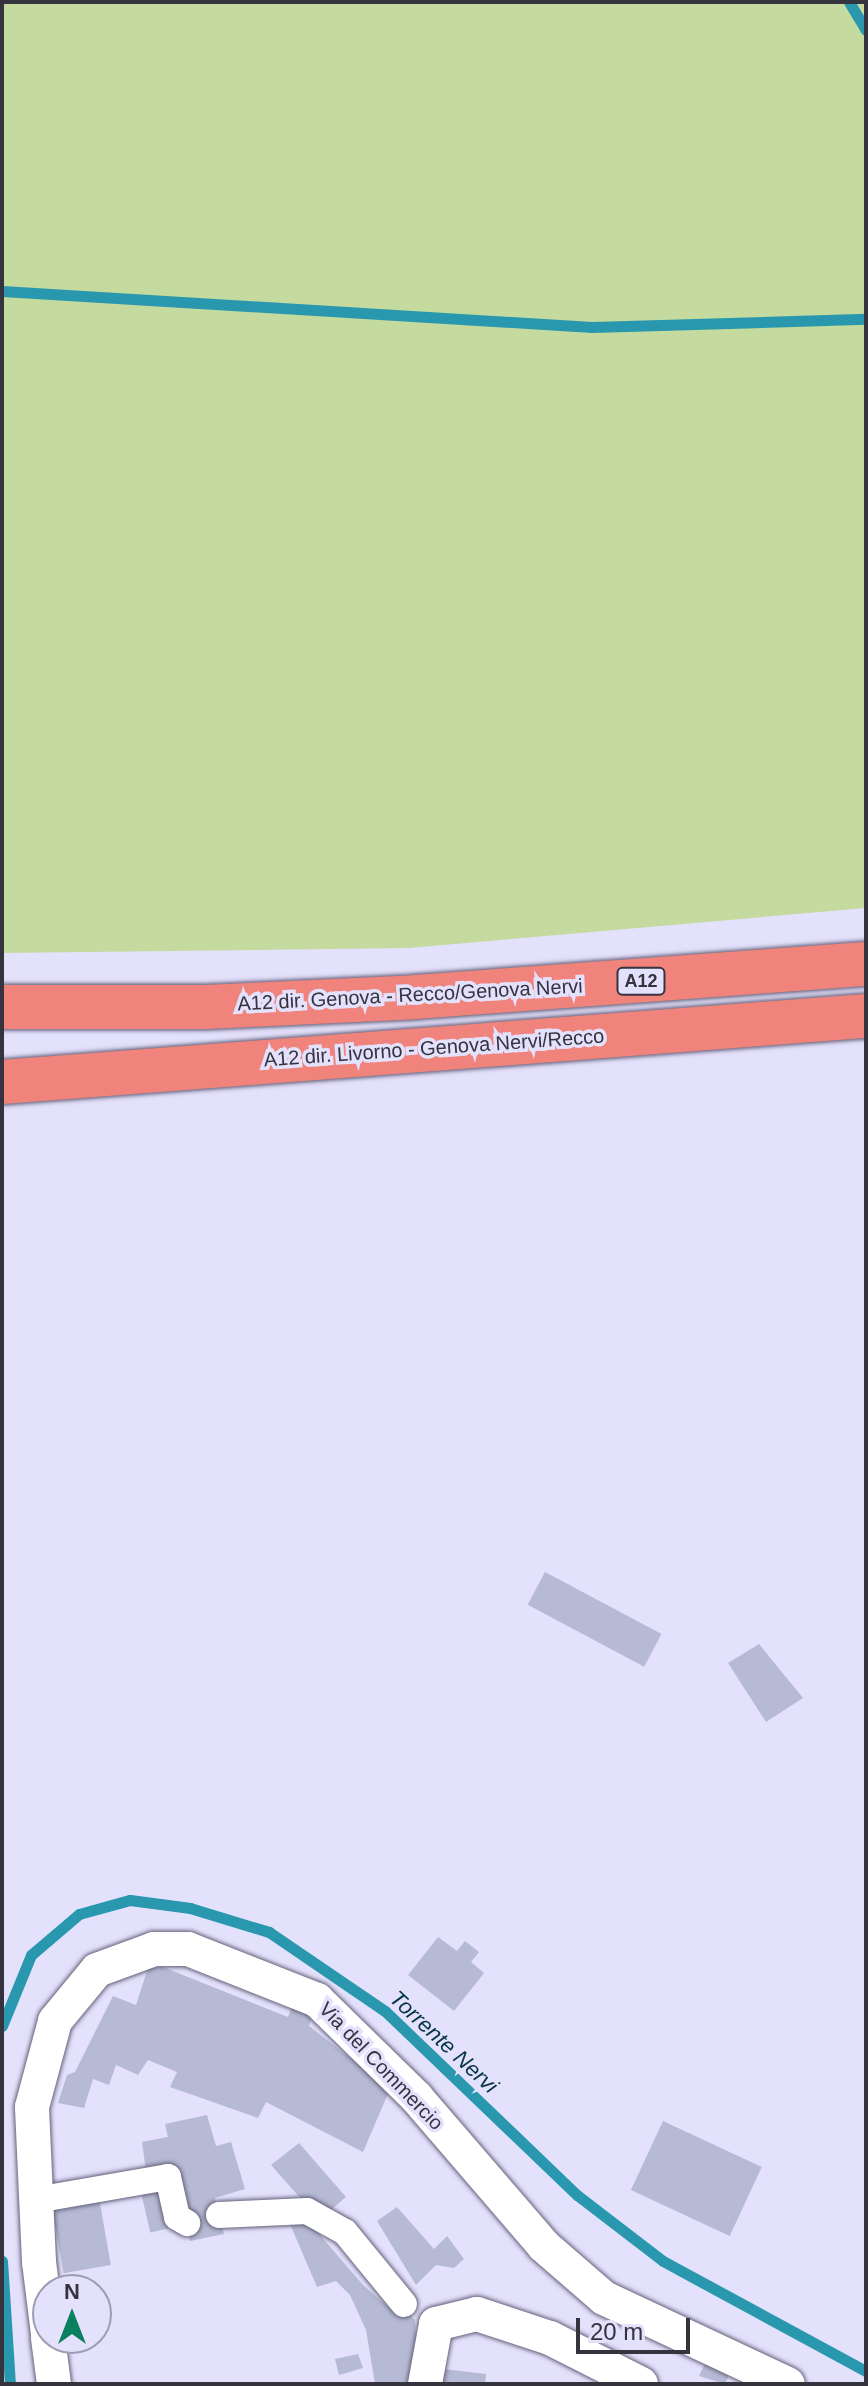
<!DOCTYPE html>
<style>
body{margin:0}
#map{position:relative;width:868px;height:2386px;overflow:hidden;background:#e4e1fd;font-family:Arial,sans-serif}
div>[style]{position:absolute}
.green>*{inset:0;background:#c4da9e}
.stream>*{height:11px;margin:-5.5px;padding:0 5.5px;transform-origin:5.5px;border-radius:5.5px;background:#2998ae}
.building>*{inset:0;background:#b7bad4;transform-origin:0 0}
.roads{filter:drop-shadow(0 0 2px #646179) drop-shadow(0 0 2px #646179)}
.pedestrian>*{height:26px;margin:-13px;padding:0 13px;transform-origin:13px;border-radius:13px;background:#fff}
.minor>*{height:34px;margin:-17px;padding:0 17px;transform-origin:17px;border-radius:17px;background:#fff}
.motorway>*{height:44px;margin:-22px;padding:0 22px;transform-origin:22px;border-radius:22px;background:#f0837b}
span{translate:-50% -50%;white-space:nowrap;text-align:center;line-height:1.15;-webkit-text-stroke:7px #e4e1fd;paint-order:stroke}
.shield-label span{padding:2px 6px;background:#e4e1fd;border:2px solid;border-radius:6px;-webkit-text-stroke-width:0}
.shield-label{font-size:18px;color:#35343e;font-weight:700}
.street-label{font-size:20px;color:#35343e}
.water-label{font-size:22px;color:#043640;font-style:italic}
.frame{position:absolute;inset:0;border:4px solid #35343e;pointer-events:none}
.north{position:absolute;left:32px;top:2274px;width:80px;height:80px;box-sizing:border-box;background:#e4e1fd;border:2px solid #9e9cb1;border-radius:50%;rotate:0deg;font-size:22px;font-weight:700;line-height:32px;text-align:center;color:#35343e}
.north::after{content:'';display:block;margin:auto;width:28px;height:36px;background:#0a805f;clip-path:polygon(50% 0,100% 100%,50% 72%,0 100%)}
.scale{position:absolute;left:576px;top:2318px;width:114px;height:36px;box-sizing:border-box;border:4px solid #35343e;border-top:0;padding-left:10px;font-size:24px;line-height:28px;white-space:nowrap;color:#35343e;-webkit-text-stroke:6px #e4e1fd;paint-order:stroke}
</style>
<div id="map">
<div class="green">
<i style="clip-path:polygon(2px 2px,866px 2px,866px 908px,409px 948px,2px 953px)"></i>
</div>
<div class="stream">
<i style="left:849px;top:2px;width:33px;rotate:59deg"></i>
<i style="left:2px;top:291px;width:591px;rotate:3.49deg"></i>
<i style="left:592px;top:327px;width:274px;rotate:-1.7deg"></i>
<i style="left:2px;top:2026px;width:77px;rotate:-67.8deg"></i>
<i style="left:31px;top:1955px;width:63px;rotate:-40.5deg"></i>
<i style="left:79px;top:1914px;width:53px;rotate:-15.4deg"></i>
<i style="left:130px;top:1900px;width:61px;rotate:7.6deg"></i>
<i style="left:190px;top:1908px;width:83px;rotate:16.9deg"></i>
<i style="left:269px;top:1932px;width:140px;rotate:34.3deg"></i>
<i style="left:385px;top:2011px;width:266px;rotate:43.8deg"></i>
<i style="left:577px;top:2195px;width:108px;rotate:37.5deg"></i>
<i style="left:663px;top:2261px;width:231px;rotate:28.5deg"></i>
<i style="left:2px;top:2261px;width:123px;rotate:86.3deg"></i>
</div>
<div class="building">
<i style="left:545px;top:1572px;width:132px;height:37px;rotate:28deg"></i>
<i style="clip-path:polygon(759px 1644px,803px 1698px,766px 1722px,728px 1663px)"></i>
<i style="clip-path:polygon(438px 1937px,457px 1951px,465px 1941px,479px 1952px,471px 1962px,484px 1973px,454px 2011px,408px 1975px)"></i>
<i style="clip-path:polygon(163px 1967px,288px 2017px,295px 2000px,315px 2009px,309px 2026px,390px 2089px,363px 2152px,266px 2102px,258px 2118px,170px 2087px,177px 2072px,148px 2060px,138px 2075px,116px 2065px,109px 2085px,93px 2079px,84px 2108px,58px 2103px,67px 2075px,75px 2072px,113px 1996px,136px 2005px,148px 1968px)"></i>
<i style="clip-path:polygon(207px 2115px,216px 2146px,231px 2142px,245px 2189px,215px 2198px,224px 2234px,190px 2241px,175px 2166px,146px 2171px,142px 2142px,168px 2137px,165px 2124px)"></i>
<i style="left:663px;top:2121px;width:109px;height:76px;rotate:25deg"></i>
<i style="clip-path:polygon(299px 2143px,346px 2197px,326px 2214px,310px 2209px,271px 2165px)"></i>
<i style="left:165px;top:2185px;width:43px;height:25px;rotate:77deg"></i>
<i style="left:98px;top:2192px;width:74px;height:48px;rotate:80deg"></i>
<i style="clip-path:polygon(397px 2207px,434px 2249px,447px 2236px,464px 2259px,454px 2268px,436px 2265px,416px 2285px,377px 2221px)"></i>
<i style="clip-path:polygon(287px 2217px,308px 2221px,363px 2285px,393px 2311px,406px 2311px,415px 2320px,418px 2384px,375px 2384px,366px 2330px,350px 2295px,336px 2281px,317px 2287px)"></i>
<i style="clip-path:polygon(358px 2354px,363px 2368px,339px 2375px,335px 2359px)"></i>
<i style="clip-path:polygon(709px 2355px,733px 2366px,725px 2384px,699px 2376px)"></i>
<i style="clip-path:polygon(435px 2368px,486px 2374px,485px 2384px,433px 2384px)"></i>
</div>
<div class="roads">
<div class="pedestrian">
<i style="left:36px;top:2200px;width:134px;rotate:-9.9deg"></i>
<i style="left:168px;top:2177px;width:41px;rotate:77.3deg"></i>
<i style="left:177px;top:2217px;width:12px;rotate:31deg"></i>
<i style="left:219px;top:2215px;width:88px;rotate:-2.6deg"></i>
<i style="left:307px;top:2211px;width:43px;rotate:28.9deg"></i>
<i style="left:345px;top:2232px;width:93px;rotate:50.7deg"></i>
</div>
<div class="minor">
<i style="left:48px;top:2334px;width:73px;rotate:-97.1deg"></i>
<i style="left:39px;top:2262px;width:155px;rotate:-92.6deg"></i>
<i style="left:32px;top:2107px;width:89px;rotate:-75deg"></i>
<i style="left:55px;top:2021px;width:66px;rotate:-50.5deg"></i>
<i style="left:97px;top:1970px;width:61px;rotate:-20.2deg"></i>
<i style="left:154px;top:1949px;width:34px"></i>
<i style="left:188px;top:1949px;width:139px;rotate:21.6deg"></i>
<i style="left:317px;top:2000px;width:139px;rotate:44.4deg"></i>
<i style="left:416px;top:2097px;width:196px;rotate:49.3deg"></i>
<i style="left:544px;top:2246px;width:79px;rotate:40.9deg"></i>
<i style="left:604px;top:2298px;width:203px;rotate:25.1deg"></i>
<i style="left:48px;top:2338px;width:46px;rotate:82.6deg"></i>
<i style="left:425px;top:2384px;width:61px;rotate:-79.6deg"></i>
<i style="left:436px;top:2324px;width:42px;rotate:-13.7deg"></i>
<i style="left:477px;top:2314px;width:77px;rotate:18.2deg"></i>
<i style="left:550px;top:2338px;width:102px;rotate:26.8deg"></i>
</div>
<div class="motorway">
<i style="left:2px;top:1007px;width:204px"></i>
<i style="left:206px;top:1007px;width:209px;rotate:-2.7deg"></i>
<i style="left:415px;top:997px;width:452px;rotate:-4.2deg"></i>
<i style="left:2px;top:1082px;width:867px;rotate:-4.37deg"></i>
</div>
</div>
<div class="shield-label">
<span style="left:641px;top:981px">A12</span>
</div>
<div class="street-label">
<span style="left:410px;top:995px;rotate:-3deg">A12 dir. Genova - Recco/Genova Nervi</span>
<span style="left:434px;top:1048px;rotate:-4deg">A12 dir. Livorno - Genova Nervi/Recco</span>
<span style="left:381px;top:2066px;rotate:46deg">Via del Commercio</span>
</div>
<div class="water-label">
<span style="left:444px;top:2042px;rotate:43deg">Torrente Nervi</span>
</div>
<div class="frame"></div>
<div class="north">N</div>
<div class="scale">20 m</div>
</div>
